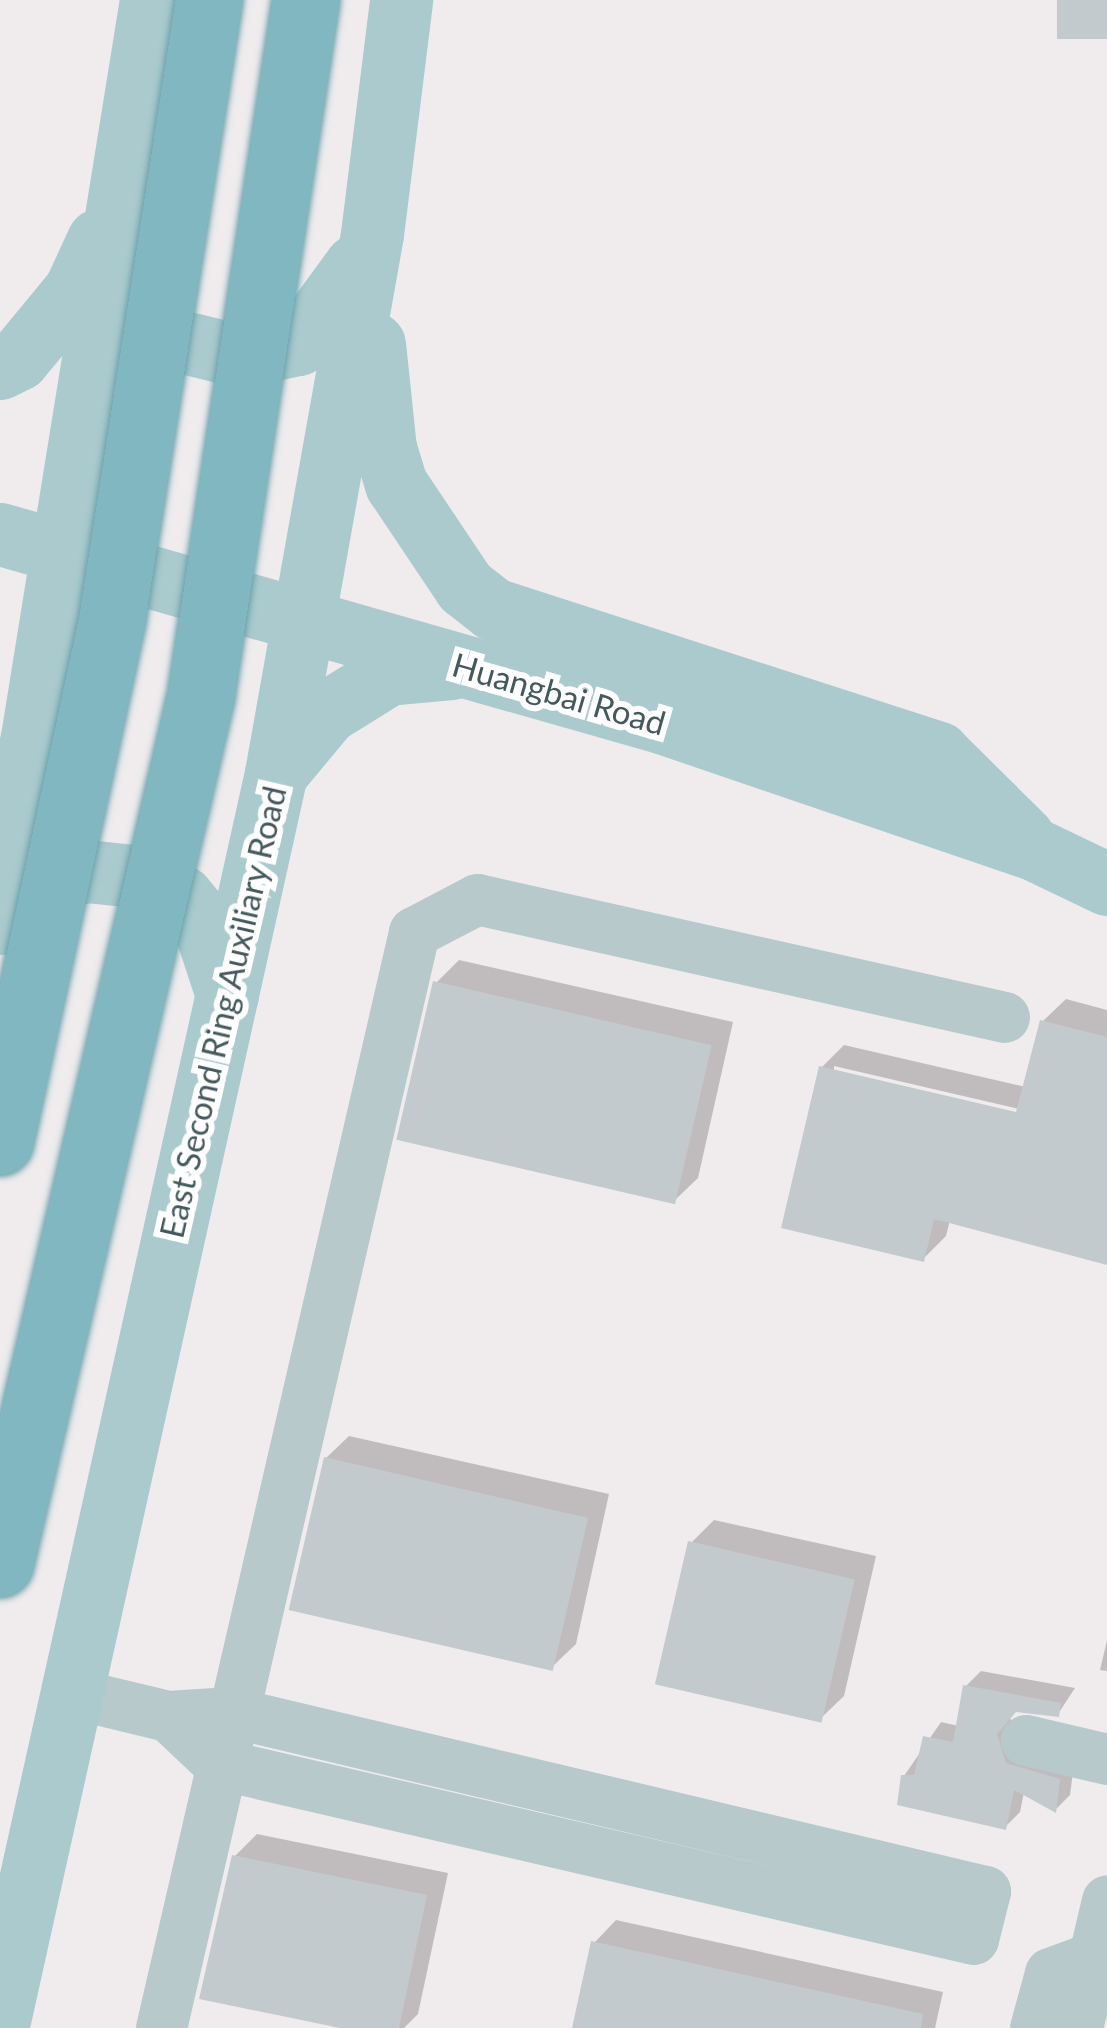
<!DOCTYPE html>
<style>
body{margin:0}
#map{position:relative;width:1107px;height:2028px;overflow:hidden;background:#f0ecee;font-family:Lato,sans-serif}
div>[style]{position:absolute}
.shadow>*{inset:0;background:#0003}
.building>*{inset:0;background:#c3cacd;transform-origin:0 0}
.minor>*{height:51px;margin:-25.5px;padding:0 25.5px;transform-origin:25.5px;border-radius:25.5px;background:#b7c9cb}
.major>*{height:63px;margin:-31.5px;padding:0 31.5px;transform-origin:31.5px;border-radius:31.5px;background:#aacace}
.bridges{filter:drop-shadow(0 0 3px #6ba2ab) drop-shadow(0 0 3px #6ba2ab)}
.highway-bridge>*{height:66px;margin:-33px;padding:0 33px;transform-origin:33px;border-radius:33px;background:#80b7c0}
span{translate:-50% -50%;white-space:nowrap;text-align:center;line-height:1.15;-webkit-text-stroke:12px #fff;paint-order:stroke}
.street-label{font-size:33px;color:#44595b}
</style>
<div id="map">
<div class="shadow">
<i style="clip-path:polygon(459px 960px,733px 1022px,698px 1178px,675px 1200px,436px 983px)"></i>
<i style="clip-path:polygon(evenodd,1066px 999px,1107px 1010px,1107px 1262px,950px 1220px,946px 1236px,923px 1259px,822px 1067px,844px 1045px,1026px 1087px,1043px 1021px,1066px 999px,834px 1066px,1032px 1112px,1030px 1118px,834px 1072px,834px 1066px)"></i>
<i style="clip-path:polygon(349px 1436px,609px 1494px,576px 1644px,553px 1666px,326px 1458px)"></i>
<i style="clip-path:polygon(714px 1520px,876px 1556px,844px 1696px,821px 1718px,691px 1543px)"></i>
<i style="clip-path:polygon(1107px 1640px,1107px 1671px,1100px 1670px)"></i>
<i style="clip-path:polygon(981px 1671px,1075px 1688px,1058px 1714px,1017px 1709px,1010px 1717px,1021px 1748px,1074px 1764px,1070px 1795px,1056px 1809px,1024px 1792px,1020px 1812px,1005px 1827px,904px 1776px,941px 1722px,959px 1726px,966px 1686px)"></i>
<i style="clip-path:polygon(257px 1834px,448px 1873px,418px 2014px,404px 2028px,355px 2028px,235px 1856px)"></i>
<i style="clip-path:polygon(616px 1920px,943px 1992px,935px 2028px,575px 2028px,594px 1943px)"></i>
</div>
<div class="building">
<i style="left:1057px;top:0;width:50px;height:39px"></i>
<i style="left:433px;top:981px;width:286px;height:163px;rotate:13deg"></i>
<i style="clip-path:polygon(1040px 1020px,1107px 1037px,1107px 1265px,934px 1219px,924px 1262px,781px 1228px,819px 1066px,1016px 1112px)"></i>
<i style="left:324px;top:1457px;width:271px;height:157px;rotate:13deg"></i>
<i style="left:688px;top:1541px;width:171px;height:147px;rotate:13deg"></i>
<i style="clip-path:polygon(963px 1685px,1061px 1703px,1059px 1717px,1016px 1712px,997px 1734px,1006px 1763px,1060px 1779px,1056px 1813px,1014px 1790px,1006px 1830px,897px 1805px,901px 1775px,914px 1775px,923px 1736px,953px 1742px)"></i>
<i style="clip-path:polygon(232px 1855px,427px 1895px,399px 2028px,340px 2028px,199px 1999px)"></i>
<i style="clip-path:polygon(591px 1941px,923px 2014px,921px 2028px,572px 2028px)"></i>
</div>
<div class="minor">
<i style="left:72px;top:1693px;width:99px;rotate:13.5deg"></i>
<i style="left:168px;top:1716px;width:63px;rotate:-3.6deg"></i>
<i style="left:231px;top:1712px;width:775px;rotate:13.35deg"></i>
<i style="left:985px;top:1891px;width:49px;rotate:104deg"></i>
<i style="left:973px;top:1939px;width:774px;rotate:-166.93deg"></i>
<i style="left:219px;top:1764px;width:70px;rotate:-136.7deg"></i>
<i style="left:1026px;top:1740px;width:83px;rotate:13.2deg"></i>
<i style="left:161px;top:2028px;width:1125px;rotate:-77deg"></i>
<i style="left:414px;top:932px;width:71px;rotate:-27.6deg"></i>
<i style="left:477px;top:899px;width:540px;rotate:12.62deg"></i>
<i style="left:1035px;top:2028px;width:57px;rotate:-74.7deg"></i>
<i style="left:1050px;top:1973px;width:40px;rotate:-20.2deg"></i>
<i style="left:1077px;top:2028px;width:131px;rotate:-76.8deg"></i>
</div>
<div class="major">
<i style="left:133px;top:285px;width:66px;rotate:54.9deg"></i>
<i style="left:171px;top:339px;width:72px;rotate:13.7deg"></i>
<i style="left:241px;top:356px;width:58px;rotate:-11.9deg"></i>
<i style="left:298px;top:344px;width:97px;rotate:-53.8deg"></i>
<i style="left:374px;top:344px;width:105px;rotate:84deg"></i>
<i style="left:385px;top:448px;width:38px;rotate:73deg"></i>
<i style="left:396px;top:484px;width:124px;rotate:56.2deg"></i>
<i style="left:465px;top:587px;width:36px;rotate:38deg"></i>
<i style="left:493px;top:609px;width:468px;rotate:17.9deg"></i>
<i style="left:938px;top:753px;width:120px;rotate:44.7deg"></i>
<i style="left:0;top:368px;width:20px;rotate:-27deg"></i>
<i style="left:18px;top:359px;width:89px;rotate:-50.4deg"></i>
<i style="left:75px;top:290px;width:55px;rotate:-65.3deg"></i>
<i style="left:0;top:534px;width:687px;rotate:15.88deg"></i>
<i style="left:661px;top:722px;width:394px;rotate:18.8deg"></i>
<i style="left:1034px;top:849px;width:81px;rotate:25.6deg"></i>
<i style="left:277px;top:772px;width:78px;rotate:-50.2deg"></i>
<i style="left:327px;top:712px;width:72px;rotate:-31.9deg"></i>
<i style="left:388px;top:674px;width:63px;rotate:-5.4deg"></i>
<i style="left:0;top:878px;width:145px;rotate:-77.2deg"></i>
<i style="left:32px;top:737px;width:747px;rotate:-80.83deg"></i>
<i style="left:0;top:923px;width:60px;rotate:-44.3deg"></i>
<i style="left:43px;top:881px;width:45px;rotate:-12.8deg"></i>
<i style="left:87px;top:871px;width:56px;rotate:6.1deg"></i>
<i style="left:143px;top:877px;width:44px;rotate:27.1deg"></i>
<i style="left:182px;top:897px;width:33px;rotate:50deg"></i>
<i style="left:203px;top:922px;width:77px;rotate:71.8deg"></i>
<i style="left:0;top:2016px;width:1273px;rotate:-77.48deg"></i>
<i style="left:276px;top:773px;width:547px;rotate:-79.9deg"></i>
<i style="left:372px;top:234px;width:236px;rotate:-82.9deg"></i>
</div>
<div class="bridges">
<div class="highway-bridge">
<i style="left:0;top:1142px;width:533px;rotate:-77.87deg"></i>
<i style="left:112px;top:621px;width:629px;rotate:-81.12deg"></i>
<i style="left:0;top:1564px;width:890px;rotate:-76.95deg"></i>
<i style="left:201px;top:697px;width:705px;rotate:-81.43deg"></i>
</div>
</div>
<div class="street-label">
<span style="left:559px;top:694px;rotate:16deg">Huangbai Road</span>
<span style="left:223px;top:1012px;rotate:-77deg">East Second Ring Auxiliary Road</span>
</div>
</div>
